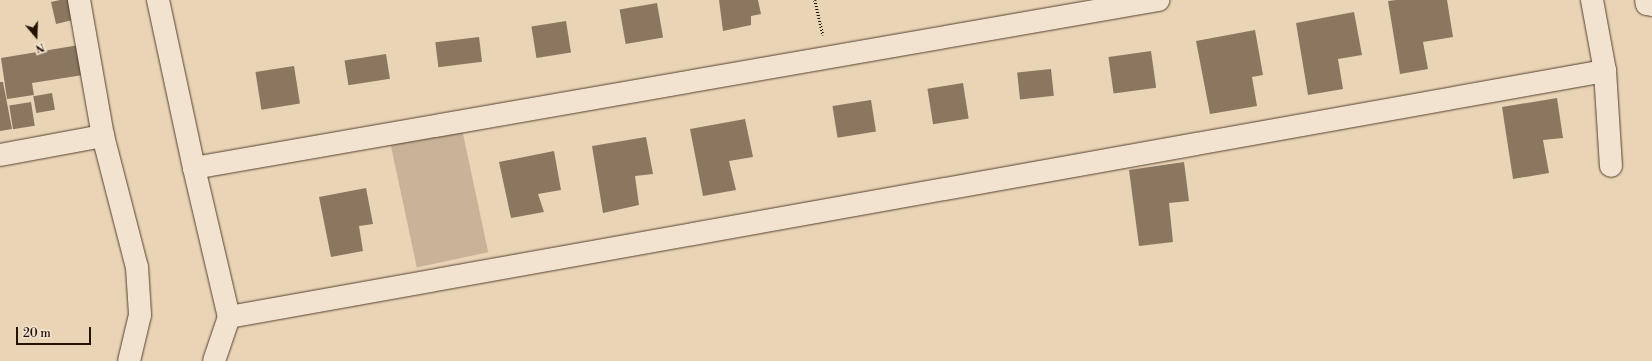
<!DOCTYPE html>
<style>
body{margin:0}
#map{position:relative;width:1652px;height:361px;overflow:hidden;background:#ead4b6;font-family:"Libre Bodoni",serif}
div>[style]{position:absolute}
.green>*{inset:0;background:#c9b398;transform-origin:0 0}
.building>*{inset:0;background:#8b7760;transform-origin:0 0}
.path>*{height:2.5px;margin-top:-1.25px;transform-origin:0;background:repeating-linear-gradient(90deg,#251203 0 1px,transparent 0 3px)}
.roads{filter:drop-shadow(0 0 1px #564230) drop-shadow(0 0 1px #564230)}
.minor>*{height:22px;margin:-11px;padding:0 11px;transform-origin:11px;border-radius:11px;background:#f1e3d0}
span{translate:-50% -50%;white-space:nowrap;text-align:center;line-height:1.15;-webkit-text-stroke:4px #f1e3d0;paint-order:stroke}
.north{position:absolute;left:16px;top:16px;width:40px;height:40px;-webkit-text-stroke:3px #f1e3d0;paint-order:stroke;rotate:161deg;font-size:11px;font-weight:700;line-height:16px;text-align:center;color:#251203}
.north::after{content:'';display:block;margin:auto;width:14px;height:18px;background:#251203;clip-path:polygon(50% 0,100% 100%,50% 72%,0 100%)}
.scale{position:absolute;left:16px;top:327px;width:75px;height:18px;box-sizing:border-box;border:2px solid #251203;border-top:0;padding-left:5px;font-size:12px;line-height:14px;white-space:nowrap;color:#251203;-webkit-text-stroke:3px #f1e3d0;paint-order:stroke}
</style>
<div id="map">
<div class="green">
<i style="left:462px;top:129px;width:126px;height:73px;rotate:78deg"></i>
</div>
<div class="building">
<i style="clip-path:polygon(60px 0,77px 0,81px 18px,56px 24px,51px 2px)"></i>
<i style="clip-path:polygon(719px 0,758px 0,761px 14px,751px 16px,751px 25px,723px 31px)"></i>
<i style="clip-path:polygon(1396px 0,1447px 0,1453px 37px,1423px 42px,1428px 69px,1400px 74px,1388px 1px)"></i>
<i style="left:657px;top:3px;width:35px;height:38px;rotate:80deg"></i>
<i style="clip-path:polygon(1354px 12px,1362px 55px,1338px 59px,1343px 89px,1308px 95px,1296px 23px)"></i>
<i style="left:566px;top:21px;width:32px;height:35px;rotate:81deg"></i>
<i style="clip-path:polygon(1255px 30px,1263px 75px,1252px 77px,1257px 106px,1210px 114px,1196px 41px)"></i>
<i style="left:479px;top:37px;width:25px;height:44px;rotate:83deg"></i>
<i style="clip-path:polygon(79px 45px,83px 75px,32px 83px,34px 95px,7px 99px,1px 58px)"></i>
<i style="left:1151px;top:51px;width:37px;height:43px;rotate:82deg"></i>
<i style="left:386px;top:54px;width:25px;height:42px;rotate:81deg"></i>
<i style="left:294px;top:66px;width:38px;height:39px;rotate:81deg"></i>
<i style="left:1051px;top:69px;width:27px;height:34px;rotate:84deg"></i>
<i style="clip-path:polygon(0 82px,3px 82px,12px 129px,0 131px)"></i>
<i style="left:963px;top:83px;width:36px;height:36px;rotate:81deg"></i>
<i style="left:52px;top:93px;width:17px;height:19px;rotate:80deg"></i>
<i style="clip-path:polygon(1557px 98px,1563px 138px,1543px 140px,1549px 173px,1513px 179px,1502px 107px)"></i>
<i style="left:871px;top:100px;width:32px;height:39px;rotate:81deg"></i>
<i style="left:31px;top:102px;width:24px;height:22px;rotate:81deg"></i>
<i style="clip-path:polygon(745px 119px,753px 157px,729px 161px,736px 190px,703px 196px,690px 129px)"></i>
<i style="clip-path:polygon(646px 137px,653px 174px,635px 176px,639px 205px,603px 213px,592px 146px)"></i>
<i style="clip-path:polygon(554px 151px,561px 190px,538px 194px,544px 212px,511px 218px,499px 162px)"></i>
<i style="clip-path:polygon(1184px 162px,1189px 201px,1169px 203px,1173px 242px,1139px 246px,1129px 170px)"></i>
<i style="clip-path:polygon(366px 188px,373px 224px,359px 226px,363px 251px,331px 257px,319px 197px)"></i>
</div>
<div class="path">
<i style="left:815px;top:0;width:36px;rotate:77deg"></i>
</div>
<div class="roads">
<div class="minor">
<i style="left:79px;top:0;width:138px;rotate:80deg"></i>
<i style="left:103px;top:136px;width:135px;rotate:75.5deg"></i>
<i style="left:137px;top:267px;width:48px;rotate:86.4deg"></i>
<i style="left:140px;top:315px;width:47px;rotate:103.4deg"></i>
<i style="left:158px;top:0;width:172px;rotate:77.9deg"></i>
<i style="left:194px;top:168px;width:153px;rotate:76.8deg"></i>
<i style="left:229px;top:317px;width:46px;rotate:108.8deg"></i>
<i style="left:1592px;top:0;width:72px;rotate:79.6deg"></i>
<i style="left:1605px;top:71px;width:95px;rotate:86.4deg"></i>
<i style="left:1646px;top:0;width:4px;rotate:76deg"></i>
<i style="left:1647px;top:4px;width:5px;rotate:11deg"></i>
<i style="left:0;top:155px;width:105px;rotate:-10.5deg"></i>
<i style="left:194px;top:168px;width:979px;rotate:-9.89deg"></i>
<i style="left:229px;top:317px;width:1398px;rotate:-10.14deg"></i>
</div>
</div>
<div class="north">N</div>
<div class="scale">20 m</div>
</div>
